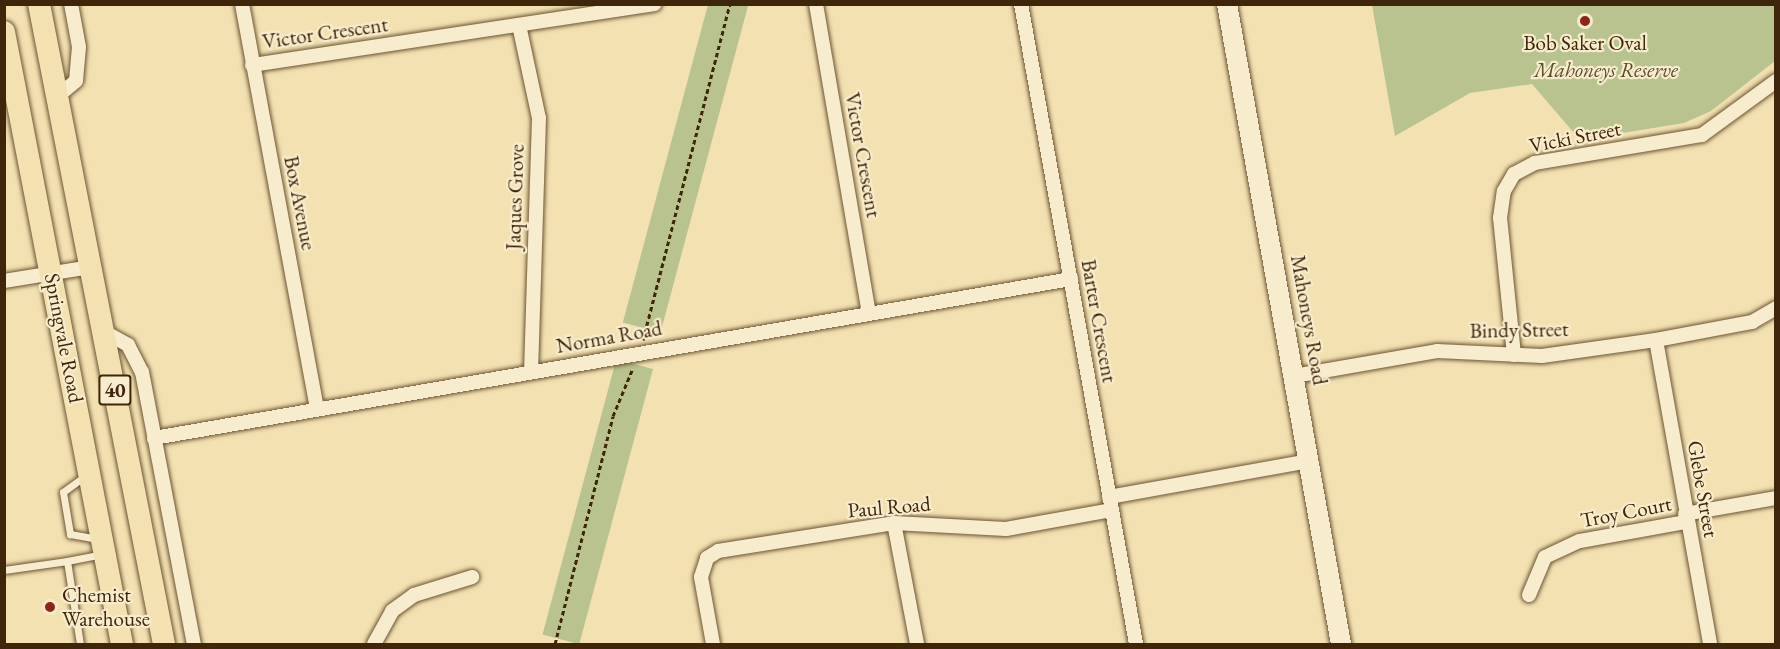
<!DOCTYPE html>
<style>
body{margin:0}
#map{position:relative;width:1780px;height:649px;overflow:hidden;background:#f3e1b2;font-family:"EB Garamond",serif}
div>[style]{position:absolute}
.green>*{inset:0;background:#b8c38f;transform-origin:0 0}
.path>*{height:3px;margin-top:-1.5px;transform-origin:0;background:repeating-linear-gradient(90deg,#3f2509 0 4.5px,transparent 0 7.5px)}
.roads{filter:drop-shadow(0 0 2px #6c5433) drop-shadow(0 0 2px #6c5433)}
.service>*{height:7px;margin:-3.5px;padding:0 3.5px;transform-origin:3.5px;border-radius:3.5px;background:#f7eccd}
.minor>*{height:14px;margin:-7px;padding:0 7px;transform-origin:7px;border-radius:7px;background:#f7eccd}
.secondary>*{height:20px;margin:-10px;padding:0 10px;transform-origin:10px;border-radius:10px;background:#f7eccd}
.trunk>*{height:22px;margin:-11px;padding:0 11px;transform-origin:11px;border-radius:11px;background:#f3e1b2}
.dots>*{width:16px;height:16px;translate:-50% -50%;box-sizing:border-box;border:3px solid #f7eccd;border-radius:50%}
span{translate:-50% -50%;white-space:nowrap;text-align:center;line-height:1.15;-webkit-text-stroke:4.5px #f7eccd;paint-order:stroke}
.shield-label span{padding:2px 4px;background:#f7eccd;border:2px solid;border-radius:4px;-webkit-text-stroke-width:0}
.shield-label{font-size:20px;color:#3f2509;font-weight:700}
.street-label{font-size:21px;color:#3f2509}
.poi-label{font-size:21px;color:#3f2509}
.left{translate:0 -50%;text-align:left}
.park-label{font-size:21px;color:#5d4c2a;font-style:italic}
.frame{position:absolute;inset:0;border:6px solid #3f2509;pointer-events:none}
</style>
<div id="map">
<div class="green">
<i style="clip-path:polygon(1372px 5px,1775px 5px,1775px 61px,1711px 111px,1684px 123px,1580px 140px,1532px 84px,1470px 93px,1395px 136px)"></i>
<i style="left:748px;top:6px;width:338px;height:39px;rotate:105deg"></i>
<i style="left:653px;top:369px;width:285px;height:38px;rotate:105deg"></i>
</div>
<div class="path">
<i style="left:643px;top:340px;width:347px;rotate:-75.5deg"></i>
<i style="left:555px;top:644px;width:235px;rotate:-75.7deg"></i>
<i style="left:613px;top:416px;width:52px;rotate:-67.4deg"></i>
</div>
<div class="roads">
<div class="service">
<i style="left:85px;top:476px;width:27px;rotate:144deg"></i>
<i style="left:63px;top:492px;width:43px;rotate:80.5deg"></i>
<i style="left:70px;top:534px;width:27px;rotate:10deg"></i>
<i style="left:4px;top:570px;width:64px;rotate:-8.1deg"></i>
<i style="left:80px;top:644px;width:84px;rotate:-98.9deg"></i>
<i style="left:67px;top:561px;width:36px;rotate:-11deg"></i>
</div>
<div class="minor">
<i style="left:242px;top:4px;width:411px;rotate:79.5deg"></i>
<i style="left:816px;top:4px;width:314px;rotate:80.3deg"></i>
<i style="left:1021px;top:4px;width:650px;rotate:79.81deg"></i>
<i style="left:519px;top:25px;width:95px;rotate:77.9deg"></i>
<i style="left:539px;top:118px;width:254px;rotate:91.8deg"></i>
<i style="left:252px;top:65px;width:407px;rotate:-8.6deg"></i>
<i style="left:58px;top:96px;width:23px;rotate:-40deg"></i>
<i style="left:76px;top:81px;width:34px;rotate:-85deg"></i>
<i style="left:79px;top:47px;width:44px;rotate:-100.5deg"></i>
<i style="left:4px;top:281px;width:87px;rotate:-9.2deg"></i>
<i style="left:103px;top:331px;width:29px;rotate:29deg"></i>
<i style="left:128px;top:345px;width:30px;rotate:63deg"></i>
<i style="left:142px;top:372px;width:277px;rotate:79.2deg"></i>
<i style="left:1656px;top:340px;width:309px;rotate:79.9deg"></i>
<i style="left:1514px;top:355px;width:138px;rotate:-95.8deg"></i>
<i style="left:1500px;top:218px;width:27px;rotate:-82deg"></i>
<i style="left:1504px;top:191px;width:20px;rotate:-60deg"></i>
<i style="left:1514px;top:174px;width:24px;rotate:-28deg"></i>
<i style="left:1535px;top:163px;width:169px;rotate:-9.5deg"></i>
<i style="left:1702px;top:135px;width:92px;rotate:-36.1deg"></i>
<i style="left:1294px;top:376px;width:145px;rotate:-9.9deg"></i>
<i style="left:1437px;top:351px;width:105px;rotate:2.7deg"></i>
<i style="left:1542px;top:356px;width:115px;rotate:-8deg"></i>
<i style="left:1656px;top:340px;width:98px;rotate:-10.6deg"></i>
<i style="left:1752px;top:322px;width:28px;rotate:-30deg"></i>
<i style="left:154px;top:438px;width:931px;rotate:-9.84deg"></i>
<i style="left:1109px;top:497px;width:204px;rotate:-10.2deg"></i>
<i style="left:1685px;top:514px;width:92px;rotate:-10deg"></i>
<i style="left:894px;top:523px;width:123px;rotate:79.2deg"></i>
<i style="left:1529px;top:595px;width:41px;rotate:-67.2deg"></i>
<i style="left:1545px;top:557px;width:38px;rotate:-25deg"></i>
<i style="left:1580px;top:541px;width:108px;rotate:-10.2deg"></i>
<i style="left:374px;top:644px;width:38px;rotate:-61deg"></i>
<i style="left:392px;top:611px;width:27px;rotate:-36deg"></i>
<i style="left:414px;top:595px;width:61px;rotate:-17.2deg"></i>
<i style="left:713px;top:644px;width:68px;rotate:-100.2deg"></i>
<i style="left:701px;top:577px;width:20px;rotate:-72deg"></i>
<i style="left:707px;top:558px;width:13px;rotate:-32deg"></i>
<i style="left:718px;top:551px;width:178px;rotate:-9deg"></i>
<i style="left:894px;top:523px;width:112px;rotate:3.1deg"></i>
<i style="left:1006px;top:529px;width:108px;rotate:-10.2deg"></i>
</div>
<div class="secondary">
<i style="left:1227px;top:4px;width:650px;rotate:79.9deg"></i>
</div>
<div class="trunk">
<i style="left:39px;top:4px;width:652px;rotate:78.95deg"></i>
<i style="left:4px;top:32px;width:623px;rotate:79.09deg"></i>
</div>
</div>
<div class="dots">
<i style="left:1585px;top:21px;background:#8f2418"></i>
<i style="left:50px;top:607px;background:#8f2418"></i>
</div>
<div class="shield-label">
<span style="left:115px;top:390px">40</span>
</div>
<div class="street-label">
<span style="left:325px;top:33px;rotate:-8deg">Victor Crescent</span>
<span style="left:1575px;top:137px;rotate:-11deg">Vicki Street</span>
<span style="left:863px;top:155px;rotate:80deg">Victor Crescent</span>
<span style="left:515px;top:197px;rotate:-88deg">Jaques Grove</span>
<span style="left:300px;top:203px;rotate:79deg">Box Avenue</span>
<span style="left:1309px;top:320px;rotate:80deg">Mahoneys Road</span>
<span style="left:1099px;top:321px;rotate:80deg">Barter Crescent</span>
<span style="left:1519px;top:330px;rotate:-1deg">Bindy Street</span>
<span style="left:609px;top:337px;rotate:-10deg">Norma Road</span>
<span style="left:64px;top:338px;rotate:79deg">Springvale Road</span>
<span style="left:1703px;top:489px;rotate:80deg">Glebe Street</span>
<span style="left:889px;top:507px;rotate:-5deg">Paul Road</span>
<span style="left:1626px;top:512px;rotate:-11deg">Troy Court</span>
</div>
<div class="poi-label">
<span style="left:1585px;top:43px">Bob Saker Oval</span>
<span class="left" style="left:62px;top:607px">Chemist<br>Warehouse</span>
</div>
<div class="park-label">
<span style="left:1606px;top:70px">Mahoneys Reserve</span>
</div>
<div class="frame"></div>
</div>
